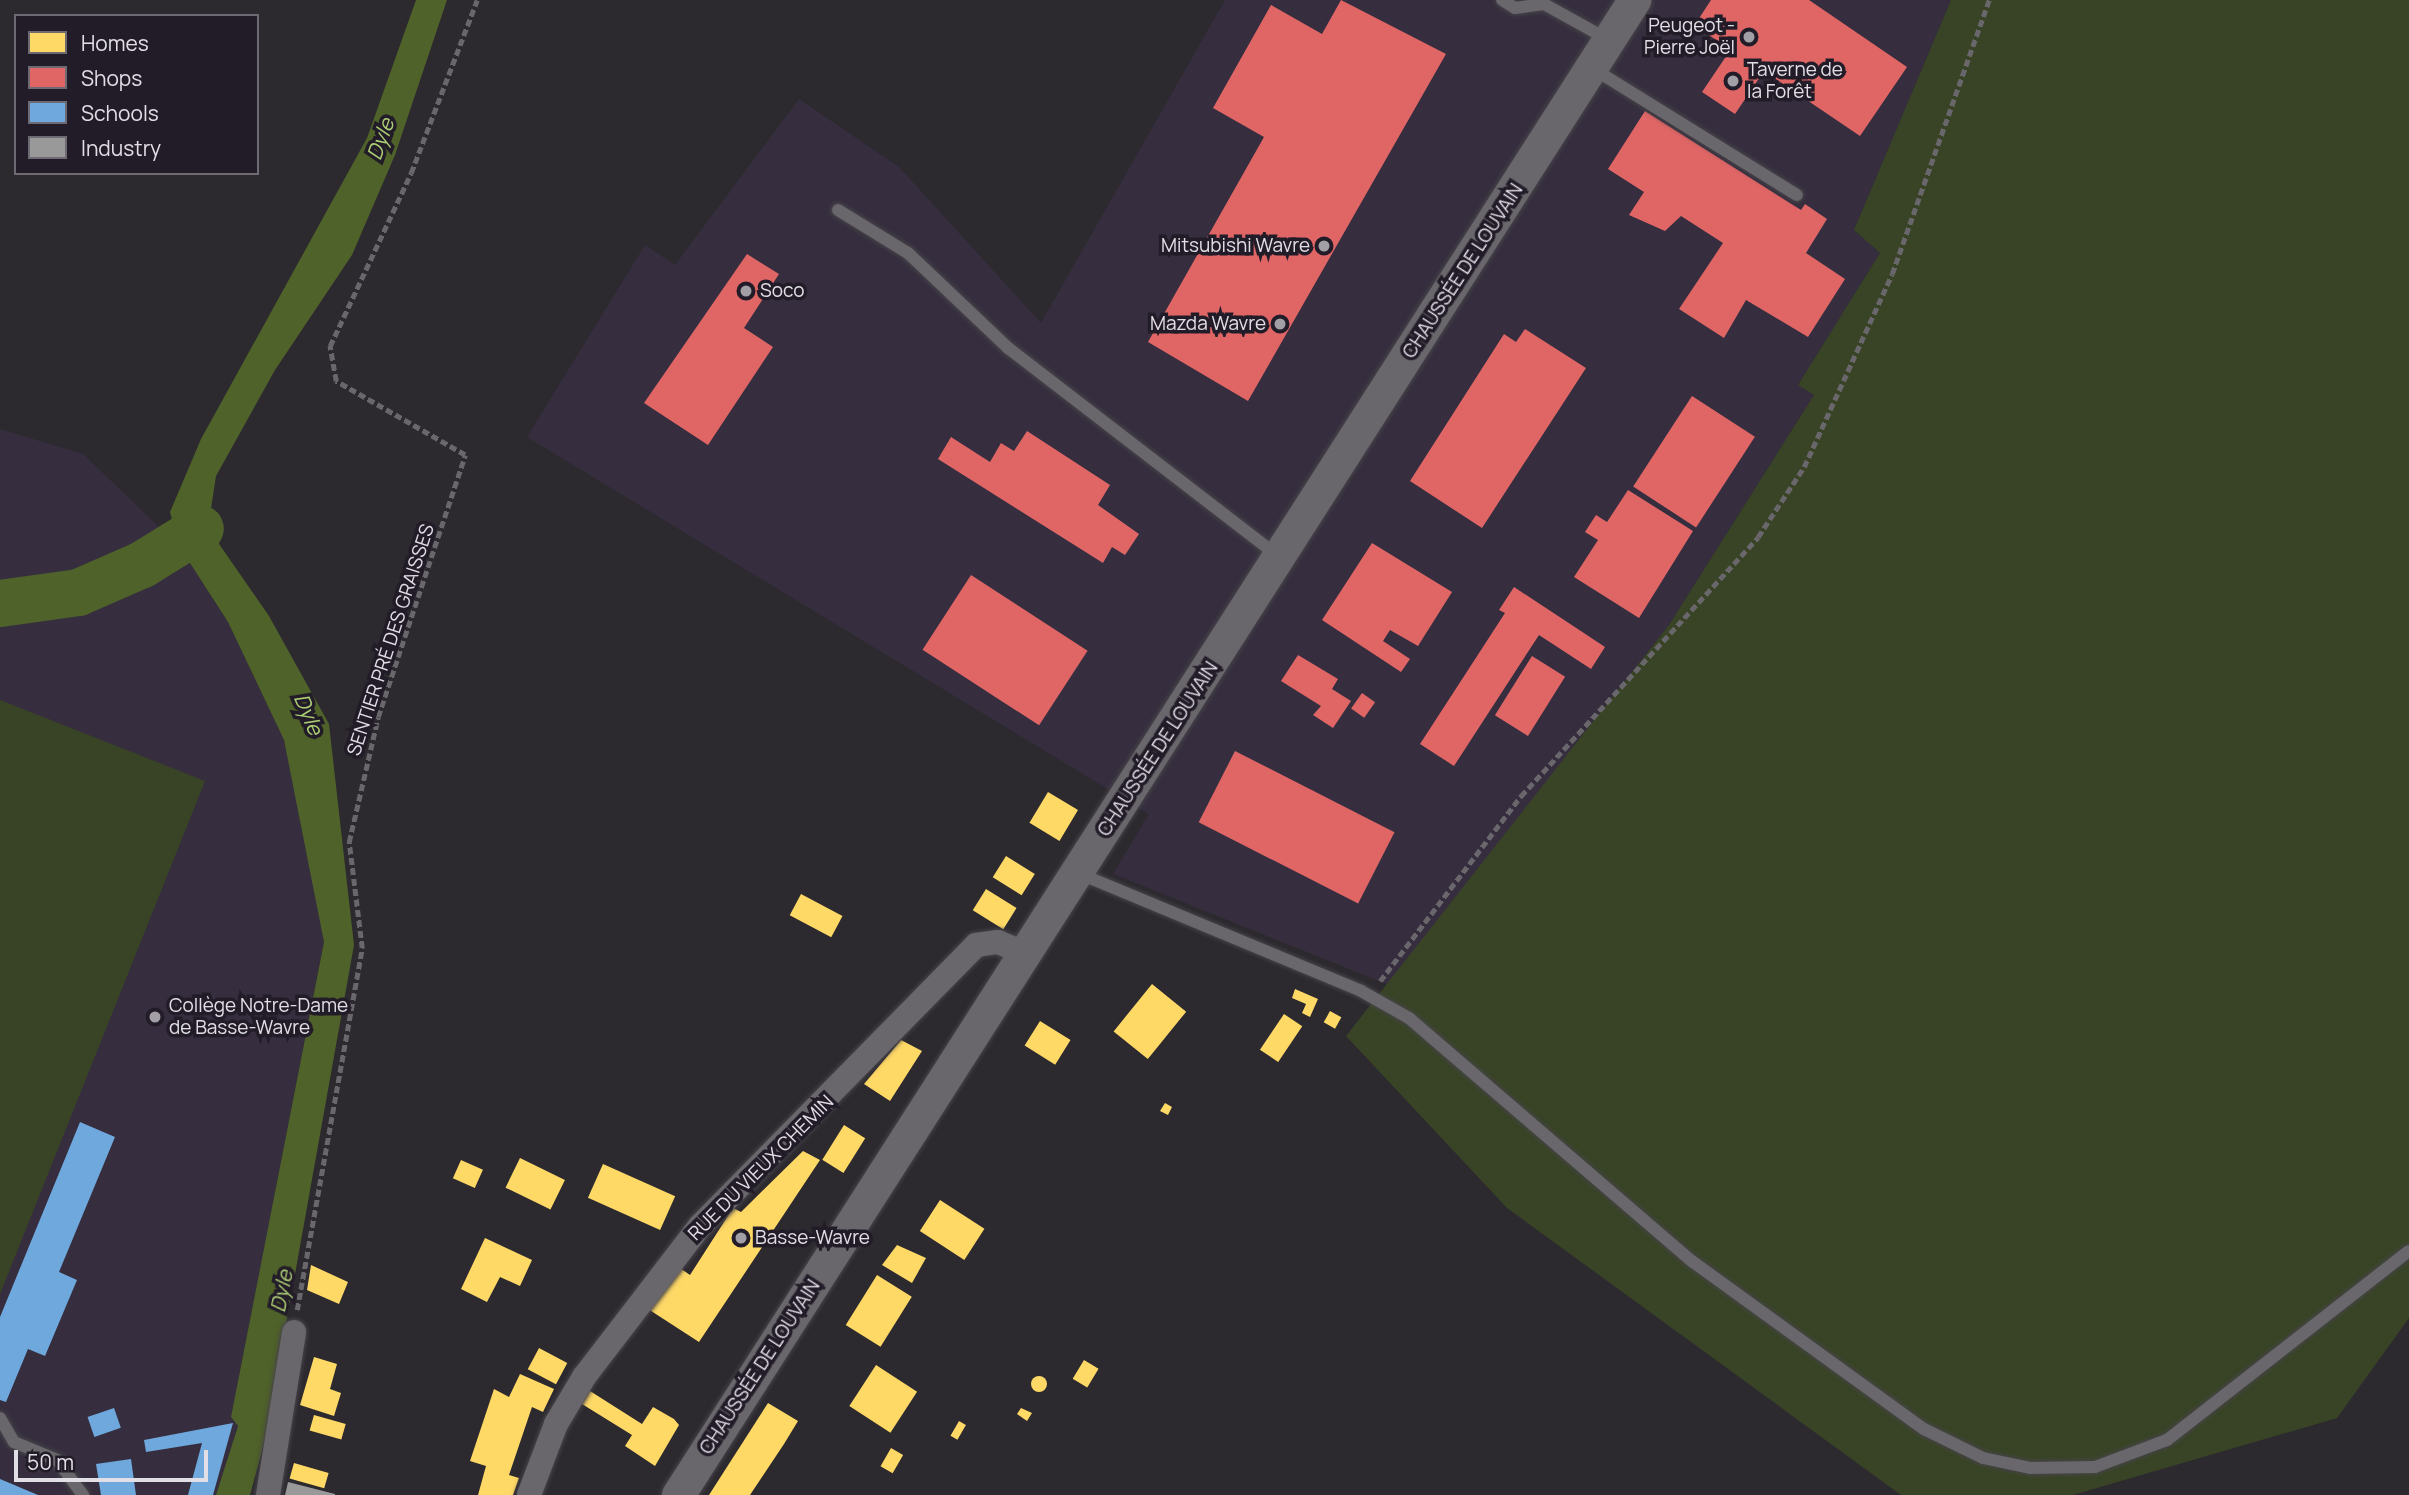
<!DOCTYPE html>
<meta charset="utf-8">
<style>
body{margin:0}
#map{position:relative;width:2409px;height:1495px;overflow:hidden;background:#2c292f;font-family:Manrope,sans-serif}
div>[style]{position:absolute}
.built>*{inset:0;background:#362e3f}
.green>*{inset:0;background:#384425}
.water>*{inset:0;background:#4f6229}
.homes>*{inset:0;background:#ffd966;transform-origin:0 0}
.round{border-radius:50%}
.shops>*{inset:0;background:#e06666;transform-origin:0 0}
.schools>*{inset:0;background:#6fa8dc;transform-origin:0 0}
.industry>*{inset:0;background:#999}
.river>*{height:47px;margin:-23.5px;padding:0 23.5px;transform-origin:23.5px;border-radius:23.5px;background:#4f6229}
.path>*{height:4.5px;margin-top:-2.25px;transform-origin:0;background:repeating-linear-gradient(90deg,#69676b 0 7px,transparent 0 10.5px)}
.roads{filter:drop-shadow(0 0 2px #464448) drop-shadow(0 0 2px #464448)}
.service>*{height:12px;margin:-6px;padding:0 6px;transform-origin:6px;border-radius:6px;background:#69676b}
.minor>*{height:24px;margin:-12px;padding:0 12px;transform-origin:12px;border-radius:12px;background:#69676b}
.secondary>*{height:33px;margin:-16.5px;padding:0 16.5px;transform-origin:16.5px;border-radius:16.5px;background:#69676b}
.dots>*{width:19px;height:19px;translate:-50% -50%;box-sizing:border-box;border:4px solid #221c28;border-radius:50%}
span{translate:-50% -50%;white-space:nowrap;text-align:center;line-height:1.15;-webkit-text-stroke:7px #221c28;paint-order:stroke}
.poi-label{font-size:19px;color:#e1dee6}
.right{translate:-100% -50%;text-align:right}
.left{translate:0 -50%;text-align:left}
.street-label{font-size:19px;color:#e1dee6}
.water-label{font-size:21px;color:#adcf74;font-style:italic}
.legend{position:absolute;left:14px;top:14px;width:245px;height:161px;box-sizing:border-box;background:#221c28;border:2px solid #6e6a74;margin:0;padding:9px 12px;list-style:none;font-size:21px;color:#e1dee6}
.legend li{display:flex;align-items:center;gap:14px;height:35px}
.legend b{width:35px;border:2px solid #6e6a74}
.scale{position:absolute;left:14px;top:1450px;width:194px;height:32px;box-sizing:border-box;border:4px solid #e1dee6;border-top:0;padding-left:9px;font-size:21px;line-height:24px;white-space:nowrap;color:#e1dee6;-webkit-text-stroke:5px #221c28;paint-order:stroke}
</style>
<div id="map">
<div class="built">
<i style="clip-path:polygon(1225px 0,1951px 0,1854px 230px,1880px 253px,1798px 385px,1814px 395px,1669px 625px,1389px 985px,1113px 874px,1149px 814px,527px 437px,645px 245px,675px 265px,799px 99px,899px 167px,1041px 323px)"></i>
<i style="clip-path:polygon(0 429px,83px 454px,179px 546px,228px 622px,284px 740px,307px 850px,324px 942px,231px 1417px,238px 1425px,216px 1495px,0 1495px)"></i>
</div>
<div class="green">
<i style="clip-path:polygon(1951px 0,2409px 0,2409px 1318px,2337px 1418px,2073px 1495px,1901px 1495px,1507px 1208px,1346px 1036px,1669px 625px,1814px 395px,1798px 385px,1880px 253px,1854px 230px)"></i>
<i style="clip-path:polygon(0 700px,205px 781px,0 1294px)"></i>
</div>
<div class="water">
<i style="clip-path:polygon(416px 0,447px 0,395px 155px,352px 255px,275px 370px,216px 476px,208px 528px,269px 616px,329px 724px,354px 945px,266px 1436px,250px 1495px,216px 1495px,238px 1426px,231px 1417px,324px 942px,284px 740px,228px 622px,179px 546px,170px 512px,201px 439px,367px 138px)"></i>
</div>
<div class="homes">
<i style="left:1048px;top:792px;width:35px;height:36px;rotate:31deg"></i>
<i style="left:1006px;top:856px;width:34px;height:25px;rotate:32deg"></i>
<i style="left:986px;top:889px;width:36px;height:25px;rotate:32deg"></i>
<i style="left:801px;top:894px;width:47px;height:24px;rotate:28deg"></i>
<i style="left:1152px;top:984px;width:44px;height:61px;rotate:39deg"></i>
<i style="clip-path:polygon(1295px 989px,1318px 999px,1310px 1017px,1302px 1013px,1306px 1004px,1292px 998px)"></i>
<i style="left:1330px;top:1011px;width:13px;height:13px;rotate:29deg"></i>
<i style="left:1284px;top:1014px;width:22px;height:43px;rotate:34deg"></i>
<i style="left:1040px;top:1021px;width:36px;height:29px;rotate:32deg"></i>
<i style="clip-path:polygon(901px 1040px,922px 1051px,890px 1101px,864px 1084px)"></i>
<i style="clip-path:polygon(1165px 1103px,1172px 1107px,1168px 1115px,1160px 1111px)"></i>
<i style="left:844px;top:1125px;width:25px;height:41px;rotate:32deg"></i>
<i style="clip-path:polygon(803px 1151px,820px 1160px,699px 1342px,645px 1307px,674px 1264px,690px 1275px,733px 1208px,741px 1212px)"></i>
<i style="left:520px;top:1158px;width:50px;height:33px;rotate:26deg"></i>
<i style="left:461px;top:1160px;width:24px;height:20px;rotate:24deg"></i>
<i style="left:603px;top:1164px;width:79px;height:37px;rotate:24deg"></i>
<i style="left:940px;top:1200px;width:53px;height:37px;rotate:33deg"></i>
<i style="clip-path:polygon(485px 1238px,532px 1260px,520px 1286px,500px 1277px,487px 1302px,461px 1289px)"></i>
<i style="clip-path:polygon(897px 1245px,926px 1258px,912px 1283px,882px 1265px)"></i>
<i style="clip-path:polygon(311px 1265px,348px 1282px,339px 1304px,307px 1290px)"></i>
<i style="left:877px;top:1275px;width:41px;height:59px;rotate:32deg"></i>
<i style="left:539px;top:1348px;width:32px;height:24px;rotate:28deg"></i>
<i style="clip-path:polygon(314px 1357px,337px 1364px,330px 1389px,341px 1393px,334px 1416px,300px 1405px)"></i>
<i style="left:1084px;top:1360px;width:17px;height:22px;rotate:31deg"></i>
<i style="left:876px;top:1365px;width:49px;height:49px;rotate:33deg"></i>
<i style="clip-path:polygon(520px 1374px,554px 1389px,543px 1412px,532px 1407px,509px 1475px,519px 1478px,513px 1495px,478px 1495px,486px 1466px,470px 1461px,494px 1389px,509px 1397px)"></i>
<i class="round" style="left:1031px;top:1376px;width:16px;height:16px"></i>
<i style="clip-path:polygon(590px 1391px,642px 1424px,653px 1407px,674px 1419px,679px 1425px,655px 1466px,625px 1446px,632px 1435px,582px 1404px)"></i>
<i style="clip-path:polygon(768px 1403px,798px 1421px,784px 1444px,750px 1495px,709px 1495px)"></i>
<i style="clip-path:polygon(1021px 1408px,1032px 1413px,1027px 1421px,1017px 1414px)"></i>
<i style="left:314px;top:1415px;width:33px;height:16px;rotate:16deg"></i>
<i style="left:959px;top:1421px;width:8px;height:17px;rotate:30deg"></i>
<i style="left:891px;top:1448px;width:14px;height:21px;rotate:30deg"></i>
<i style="left:294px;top:1463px;width:36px;height:16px;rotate:16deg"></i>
</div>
<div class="shops">
<i style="clip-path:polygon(1341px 0,1446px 54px,1248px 401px,1148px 342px,1264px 137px,1213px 108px,1271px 5px,1322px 34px)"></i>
<i style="clip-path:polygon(1711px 0,1809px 0,1907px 67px,1860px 136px,1764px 71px,1735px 114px,1702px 92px,1731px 49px,1694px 26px)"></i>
<i style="clip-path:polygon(1645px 111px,1801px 210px,1805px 204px,1827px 219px,1806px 253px,1845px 279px,1808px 337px,1746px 300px,1724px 338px,1679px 309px,1723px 243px,1681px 216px,1665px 231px,1629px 215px,1644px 192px,1608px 169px)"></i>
<i style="clip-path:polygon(747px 254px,779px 274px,744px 328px,773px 347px,708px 445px,644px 403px)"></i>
<i style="clip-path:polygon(1525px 329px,1586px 368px,1482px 528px,1410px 481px,1504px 334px,1516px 342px)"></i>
<i style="left:1692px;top:396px;width:75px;height:108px;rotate:33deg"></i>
<i style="clip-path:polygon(1027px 431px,1110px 485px,1098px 505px,1139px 534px,1125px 555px,1112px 547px,1103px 563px,938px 459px,951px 437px,990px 462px,1001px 443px,1014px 451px)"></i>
<i style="clip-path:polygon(1628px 490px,1693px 531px,1639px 618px,1574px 577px,1598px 540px,1585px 532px,1596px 515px,1607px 522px)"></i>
<i style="clip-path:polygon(1372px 543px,1452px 592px,1418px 646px,1390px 630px,1383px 641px,1410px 659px,1401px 672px,1322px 620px)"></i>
<i style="left:971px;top:575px;width:139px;height:89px;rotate:33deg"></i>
<i style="clip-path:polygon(1514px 587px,1605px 647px,1591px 669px,1539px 635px,1454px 766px,1420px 744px,1505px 613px,1499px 610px)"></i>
<i style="clip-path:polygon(1298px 655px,1338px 679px,1332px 689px,1351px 701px,1333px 728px,1313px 715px,1321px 706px,1281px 681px)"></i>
<i style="left:1532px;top:656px;width:39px;height:70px;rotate:32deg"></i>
<i style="left:1362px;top:693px;width:16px;height:19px;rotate:35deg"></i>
<i style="left:1235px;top:751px;width:179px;height:80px;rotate:27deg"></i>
</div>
<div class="schools">
<i style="clip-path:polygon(80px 1122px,115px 1137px,59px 1272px,77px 1280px,45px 1356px,28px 1349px,6px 1402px,0 1400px,0 1317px)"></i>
<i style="left:114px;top:1408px;width:21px;height:28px;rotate:71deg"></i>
<i style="clip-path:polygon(233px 1423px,213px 1495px,188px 1495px,202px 1443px,146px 1452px,144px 1440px)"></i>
<i style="clip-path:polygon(131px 1459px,136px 1495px,101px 1495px,96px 1464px)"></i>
<i style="clip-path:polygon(0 1479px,38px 1495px,0 1495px)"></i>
</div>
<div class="industry">
<i style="clip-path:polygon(288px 1482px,335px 1494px,335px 1495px,285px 1495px)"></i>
</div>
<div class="river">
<i style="left:0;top:603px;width:79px;rotate:-8deg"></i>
<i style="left:78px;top:592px;width:70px;rotate:-23.6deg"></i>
<i style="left:142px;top:564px;width:68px;rotate:-31.8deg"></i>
</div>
<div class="path">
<i style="left:1380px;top:981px;width:233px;rotate:-52.7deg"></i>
<i style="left:1521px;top:796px;width:351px;rotate:-47.5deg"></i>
<i style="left:1758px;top:537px;width:84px;rotate:-56.7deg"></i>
<i style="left:1804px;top:467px;width:212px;rotate:-65.5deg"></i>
<i style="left:1892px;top:274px;width:291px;rotate:-70.5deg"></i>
<i style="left:297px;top:1310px;width:368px;rotate:-79.8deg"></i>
<i style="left:362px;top:948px;width:107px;rotate:-97deg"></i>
<i style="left:349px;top:842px;width:128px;rotate:-76.9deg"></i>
<i style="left:378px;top:717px;width:276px;rotate:-71.6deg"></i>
<i style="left:465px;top:455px;width:149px;rotate:-150.2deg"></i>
<i style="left:336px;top:381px;width:36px;rotate:-100deg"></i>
<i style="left:330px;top:346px;width:191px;rotate:-64.9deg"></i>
<i style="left:411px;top:173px;width:185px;rotate:-69.1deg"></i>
</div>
<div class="roads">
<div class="service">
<i style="left:1502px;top:0;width:15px;rotate:32deg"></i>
<i style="left:1515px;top:8px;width:29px;rotate:-8deg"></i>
<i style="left:1544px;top:4px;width:74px;rotate:29deg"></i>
<i style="left:1592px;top:68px;width:241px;rotate:31.8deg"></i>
<i style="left:838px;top:210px;width:82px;rotate:31.6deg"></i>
<i style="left:908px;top:253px;width:138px;rotate:43.5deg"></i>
<i style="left:1008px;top:348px;width:339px;rotate:37.6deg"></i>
<i style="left:1078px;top:873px;width:307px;rotate:22.6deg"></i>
<i style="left:1361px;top:991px;width:55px;rotate:29.4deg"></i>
<i style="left:1409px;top:1018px;width:374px;rotate:40.7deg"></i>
<i style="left:1693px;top:1262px;width:285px;rotate:35.9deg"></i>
<i style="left:1924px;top:1429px;width:66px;rotate:26.2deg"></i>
<i style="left:1983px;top:1458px;width:48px;rotate:12deg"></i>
<i style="left:2030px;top:1468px;width:65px;rotate:-0.9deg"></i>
<i style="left:2095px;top:1467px;width:77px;rotate:-20.6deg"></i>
<i style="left:2167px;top:1440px;width:307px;rotate:-38deg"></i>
<i style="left:0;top:1418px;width:28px;rotate:60deg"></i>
<i style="left:14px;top:1442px;width:47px;rotate:22.7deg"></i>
<i style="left:57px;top:1460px;width:44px;rotate:53.4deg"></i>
</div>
<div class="minor">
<i style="left:268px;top:1495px;width:165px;rotate:-80.9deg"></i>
<i style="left:529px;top:1495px;width:76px;rotate:-69.2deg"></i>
<i style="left:556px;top:1424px;width:55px;rotate:-59.2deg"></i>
<i style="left:584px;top:1377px;width:190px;rotate:-52.5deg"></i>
<i style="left:700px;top:1226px;width:394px;rotate:-45.5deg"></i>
<i style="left:976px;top:945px;width:22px;rotate:-8deg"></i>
<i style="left:998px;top:942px;width:30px;rotate:23deg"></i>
</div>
<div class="secondary">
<i style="left:678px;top:1495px;width:1775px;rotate:-57.4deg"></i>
</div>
</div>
<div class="dots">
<i style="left:1749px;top:37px;background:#a29fa6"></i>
<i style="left:1733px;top:81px;background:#a29fa6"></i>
<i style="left:1324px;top:246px;background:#a29fa6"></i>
<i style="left:746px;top:291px;background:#a29fa6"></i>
<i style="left:1280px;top:324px;background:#a29fa6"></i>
<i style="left:155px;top:1017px;background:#a29fa6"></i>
<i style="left:741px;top:1238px;background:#a29fa6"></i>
</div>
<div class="poi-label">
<span class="right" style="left:1735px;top:37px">Peugeot -<br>Pierre Joël</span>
<span class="left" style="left:1747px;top:81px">Taverne de<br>la Forêt</span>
<span class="right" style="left:1310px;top:246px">Mitsubishi Wavre</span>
<span class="left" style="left:760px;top:291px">Soco</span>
<span class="right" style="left:1266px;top:324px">Mazda Wavre</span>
<span class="left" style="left:169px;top:1017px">Collège Notre-Dame<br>de Basse-Wavre</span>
<span class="left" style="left:755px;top:1238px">Basse-Wavre</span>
</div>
<div class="street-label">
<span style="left:1463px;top:271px;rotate:-57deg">CHAUSSÉE DE LOUVAIN</span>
<span style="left:391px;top:640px;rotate:-72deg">SENTIER PRÉ DES GRAISSES</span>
<span style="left:1158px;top:749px;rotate:-57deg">CHAUSSÉE DE LOUVAIN</span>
<span style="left:761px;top:1168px;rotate:-45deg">RUE DU VIEUX CHEMIN</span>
<span style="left:760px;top:1367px;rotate:-57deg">CHAUSSÉE DE LOUVAIN</span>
</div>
<div class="water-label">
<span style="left:380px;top:139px;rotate:-70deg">Dyle</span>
<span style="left:309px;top:714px;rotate:67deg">Dyle</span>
<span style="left:281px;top:1291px;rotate:-79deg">Dyle</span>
</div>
<ul class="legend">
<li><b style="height:19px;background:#ffd966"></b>Homes</li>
<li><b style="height:19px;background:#e06666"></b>Shops</li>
<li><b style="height:19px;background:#6fa8dc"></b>Schools</li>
<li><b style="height:19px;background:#999"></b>Industry</li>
</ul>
<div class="scale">50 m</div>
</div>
